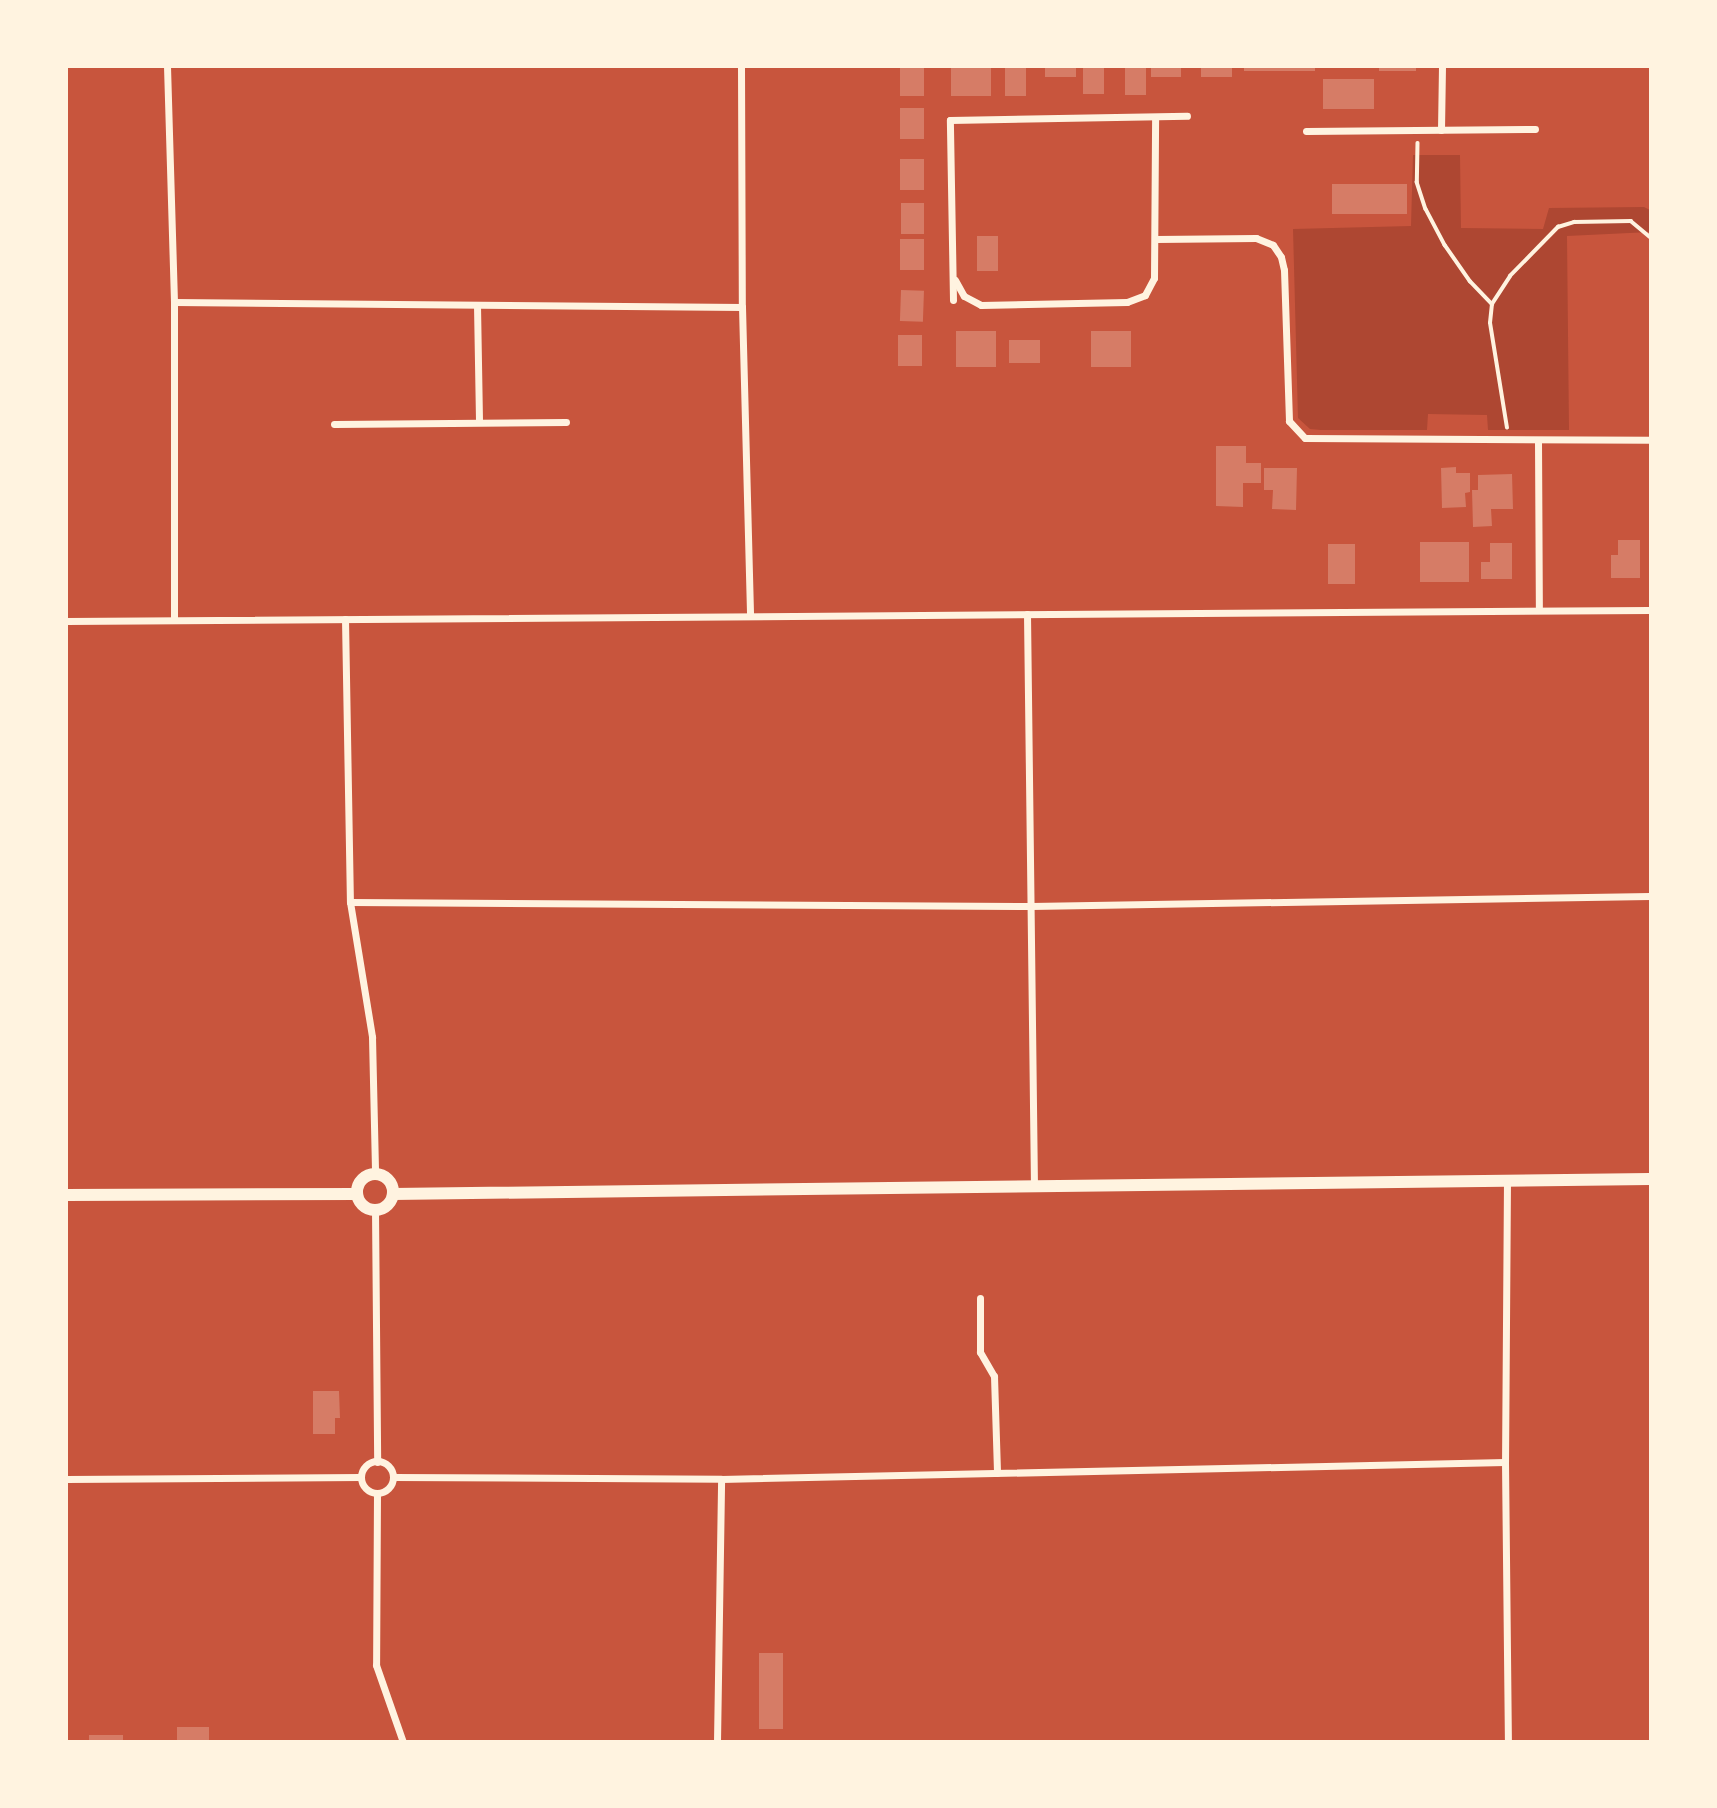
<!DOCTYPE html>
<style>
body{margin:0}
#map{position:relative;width:1717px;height:1808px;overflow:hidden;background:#c8553d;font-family:"IBM Plex Sans",sans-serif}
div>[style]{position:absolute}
.green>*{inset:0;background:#ae4732}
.building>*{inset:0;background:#d67c66;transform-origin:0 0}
.path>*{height:3.5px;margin:-1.75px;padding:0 1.75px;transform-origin:1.75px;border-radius:1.75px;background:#fff3e0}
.minor>*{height:7px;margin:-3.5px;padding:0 3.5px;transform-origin:3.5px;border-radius:3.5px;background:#fff3e0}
.minor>.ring{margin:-3.5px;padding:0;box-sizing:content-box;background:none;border:7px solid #fff3e0;border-radius:50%}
.tertiary>*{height:12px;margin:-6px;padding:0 6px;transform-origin:6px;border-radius:6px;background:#fff3e0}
.tertiary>.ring{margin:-6px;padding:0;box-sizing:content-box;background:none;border:12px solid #fff3e0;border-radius:50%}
span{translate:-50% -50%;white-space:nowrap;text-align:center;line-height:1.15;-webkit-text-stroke:5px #fff3e0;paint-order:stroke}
.frame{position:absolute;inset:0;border:68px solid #fff3e0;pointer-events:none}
</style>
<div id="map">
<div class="green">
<i style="clip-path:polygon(1413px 155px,1460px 155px,1461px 228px,1543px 229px,1549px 208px,1644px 207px,1650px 210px,1650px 232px,1567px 236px,1569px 430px,1488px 430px,1487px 415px,1428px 414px,1427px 430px,1321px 430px,1310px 429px,1298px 418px,1293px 229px,1411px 226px)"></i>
</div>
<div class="building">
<i style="left:900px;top:66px;width:24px;height:30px"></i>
<i style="left:951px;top:66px;width:40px;height:30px"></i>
<i style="left:1005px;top:66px;width:21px;height:30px"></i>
<i style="left:1045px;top:66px;width:31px;height:11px"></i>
<i style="left:1083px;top:66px;width:21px;height:28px"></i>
<i style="left:1125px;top:66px;width:21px;height:29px"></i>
<i style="left:1151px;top:66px;width:30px;height:11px"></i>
<i style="left:1201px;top:66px;width:31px;height:11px"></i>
<i style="left:1244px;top:66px;width:71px;height:5px"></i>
<i style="left:1379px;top:66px;width:37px;height:5px"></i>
<i style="left:1323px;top:79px;width:51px;height:30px"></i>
<i style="left:900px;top:108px;width:24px;height:31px"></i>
<i style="left:900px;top:159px;width:24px;height:31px"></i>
<i style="left:1407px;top:184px;width:30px;height:75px;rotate:90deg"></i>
<i style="left:901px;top:203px;width:23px;height:31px"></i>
<i style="left:977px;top:236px;width:21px;height:35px"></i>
<i style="left:900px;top:239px;width:24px;height:31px"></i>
<i style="left:901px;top:290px;width:23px;height:31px;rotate:2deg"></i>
<i style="left:956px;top:331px;width:40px;height:36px"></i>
<i style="left:1091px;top:331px;width:40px;height:36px"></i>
<i style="left:898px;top:335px;width:24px;height:31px"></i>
<i style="left:1009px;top:340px;width:31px;height:23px"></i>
<i style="clip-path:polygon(1216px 446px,1246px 446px,1246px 463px,1261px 463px,1261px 483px,1243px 483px,1243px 507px,1216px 506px)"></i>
<i style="clip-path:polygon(1456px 467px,1456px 473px,1470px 473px,1470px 492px,1465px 493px,1466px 507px,1442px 508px,1441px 468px)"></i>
<i style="clip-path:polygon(1264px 468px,1297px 468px,1296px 510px,1272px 509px,1273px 490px,1264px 490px)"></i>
<i style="clip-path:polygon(1512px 474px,1513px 509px,1491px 509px,1492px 526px,1473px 527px,1472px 490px,1478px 490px,1478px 475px)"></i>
<i style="clip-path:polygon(1618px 540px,1640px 540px,1640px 578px,1611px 578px,1611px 555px,1618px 555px)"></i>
<i style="left:1420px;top:542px;width:49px;height:40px"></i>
<i style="clip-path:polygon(1490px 543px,1512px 543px,1512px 579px,1481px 579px,1481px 562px,1490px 562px)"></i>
<i style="left:1328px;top:544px;width:27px;height:40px"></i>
<i style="clip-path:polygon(313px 1391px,339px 1391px,340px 1418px,335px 1418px,335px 1434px,313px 1434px)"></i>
<i style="left:759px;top:1653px;width:24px;height:76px"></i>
<i style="left:177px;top:1727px;width:32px;height:15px"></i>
<i style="left:89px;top:1735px;width:34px;height:7px"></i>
</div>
<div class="path">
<i style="left:1418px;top:143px;width:39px;rotate:91deg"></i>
<i style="left:1417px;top:182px;width:28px;rotate:72deg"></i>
<i style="left:1426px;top:209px;width:41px;rotate:62.2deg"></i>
<i style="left:1445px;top:245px;width:44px;rotate:55.2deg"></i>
<i style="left:1470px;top:281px;width:32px;rotate:46deg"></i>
<i style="left:1507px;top:428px;width:106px;rotate:-99.2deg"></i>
<i style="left:1490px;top:323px;width:19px;rotate:-84deg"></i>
<i style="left:1492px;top:304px;width:33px;rotate:-57deg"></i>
<i style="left:1510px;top:276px;width:69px;rotate:-45.6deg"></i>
<i style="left:1558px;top:227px;width:17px;rotate:-17deg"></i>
<i style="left:1574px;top:222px;width:57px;rotate:-1deg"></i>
<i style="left:1631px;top:221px;width:25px;rotate:40deg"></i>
</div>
<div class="minor">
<i style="left:167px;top:66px;width:236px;rotate:88.3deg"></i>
<i style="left:174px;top:302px;width:318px;rotate:90deg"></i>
<i style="left:741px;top:66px;width:241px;rotate:89.8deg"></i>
<i style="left:742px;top:307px;width:309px;rotate:88.5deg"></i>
<i style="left:1441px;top:130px;width:64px;rotate:-89.1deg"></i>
<i style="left:1306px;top:131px;width:229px;rotate:-0.5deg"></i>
<i style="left:1156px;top:239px;width:100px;rotate:-0.6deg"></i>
<i style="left:1256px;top:238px;width:18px;rotate:22deg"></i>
<i style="left:1273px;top:245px;width:14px;rotate:56deg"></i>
<i style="left:1281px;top:257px;width:13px;rotate:77deg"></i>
<i style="left:1284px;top:270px;width:151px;rotate:88.1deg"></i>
<i style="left:1289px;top:421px;width:23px;rotate:47deg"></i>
<i style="left:1305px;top:438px;width:345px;rotate:0.3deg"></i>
<i style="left:955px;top:280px;width:18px;rotate:61deg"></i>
<i style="left:964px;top:296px;width:19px;rotate:28deg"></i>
<i style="left:981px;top:305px;width:146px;rotate:-1.2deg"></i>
<i style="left:1127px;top:302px;width:19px;rotate:-21deg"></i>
<i style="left:1145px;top:295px;width:19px;rotate:-62deg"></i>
<i style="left:1154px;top:278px;width:161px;rotate:-89.6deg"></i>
<i style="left:953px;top:300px;width:180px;rotate:-91deg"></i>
<i style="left:950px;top:120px;width:237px;rotate:-1deg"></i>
<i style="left:174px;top:302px;width:568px;rotate:0.5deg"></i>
<i style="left:477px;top:305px;width:117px;rotate:89deg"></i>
<i style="left:334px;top:424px;width:232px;rotate:-0.5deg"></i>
<i style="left:1538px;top:441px;width:169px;rotate:89.7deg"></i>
<i style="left:1027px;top:614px;width:571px;rotate:89.3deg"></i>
<i style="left:345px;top:619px;width:283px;rotate:89deg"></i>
<i style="left:350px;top:902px;width:137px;rotate:80.7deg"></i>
<i style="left:372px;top:1037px;width:137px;rotate:88.7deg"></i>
<i style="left:66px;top:621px;width:1584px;rotate:-0.4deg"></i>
<i style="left:350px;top:902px;width:681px;rotate:0.34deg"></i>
<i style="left:1031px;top:906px;width:619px;rotate:-0.93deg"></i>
<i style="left:1507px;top:1180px;width:282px;rotate:90.4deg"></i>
<i style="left:1505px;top:1462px;width:280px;rotate:89.4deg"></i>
<i style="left:375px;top:1210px;width:252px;rotate:89.5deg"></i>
<i style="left:980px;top:1298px;width:54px;rotate:90deg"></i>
<i style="left:980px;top:1352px;width:28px;rotate:60deg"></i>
<i style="left:994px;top:1376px;width:97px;rotate:88.2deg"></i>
<i class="ring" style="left:361px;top:1461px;width:25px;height:25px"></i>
<i style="left:393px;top:1477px;width:328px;rotate:0.3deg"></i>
<i style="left:721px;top:1479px;width:784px;rotate:-1.24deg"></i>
<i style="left:66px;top:1479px;width:295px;rotate:-0.4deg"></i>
<i style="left:377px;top:1493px;width:172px;rotate:90.3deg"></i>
<i style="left:376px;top:1665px;width:82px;rotate:70.7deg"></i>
<i style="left:717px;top:1742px;width:263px;rotate:-89.1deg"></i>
</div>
<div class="tertiary">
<i class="ring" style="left:357px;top:1174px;width:24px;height:24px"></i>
<i style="left:393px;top:1194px;width:1257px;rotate:-0.68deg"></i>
<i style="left:66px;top:1195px;width:291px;rotate:-0.2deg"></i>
</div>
<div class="frame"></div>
</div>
